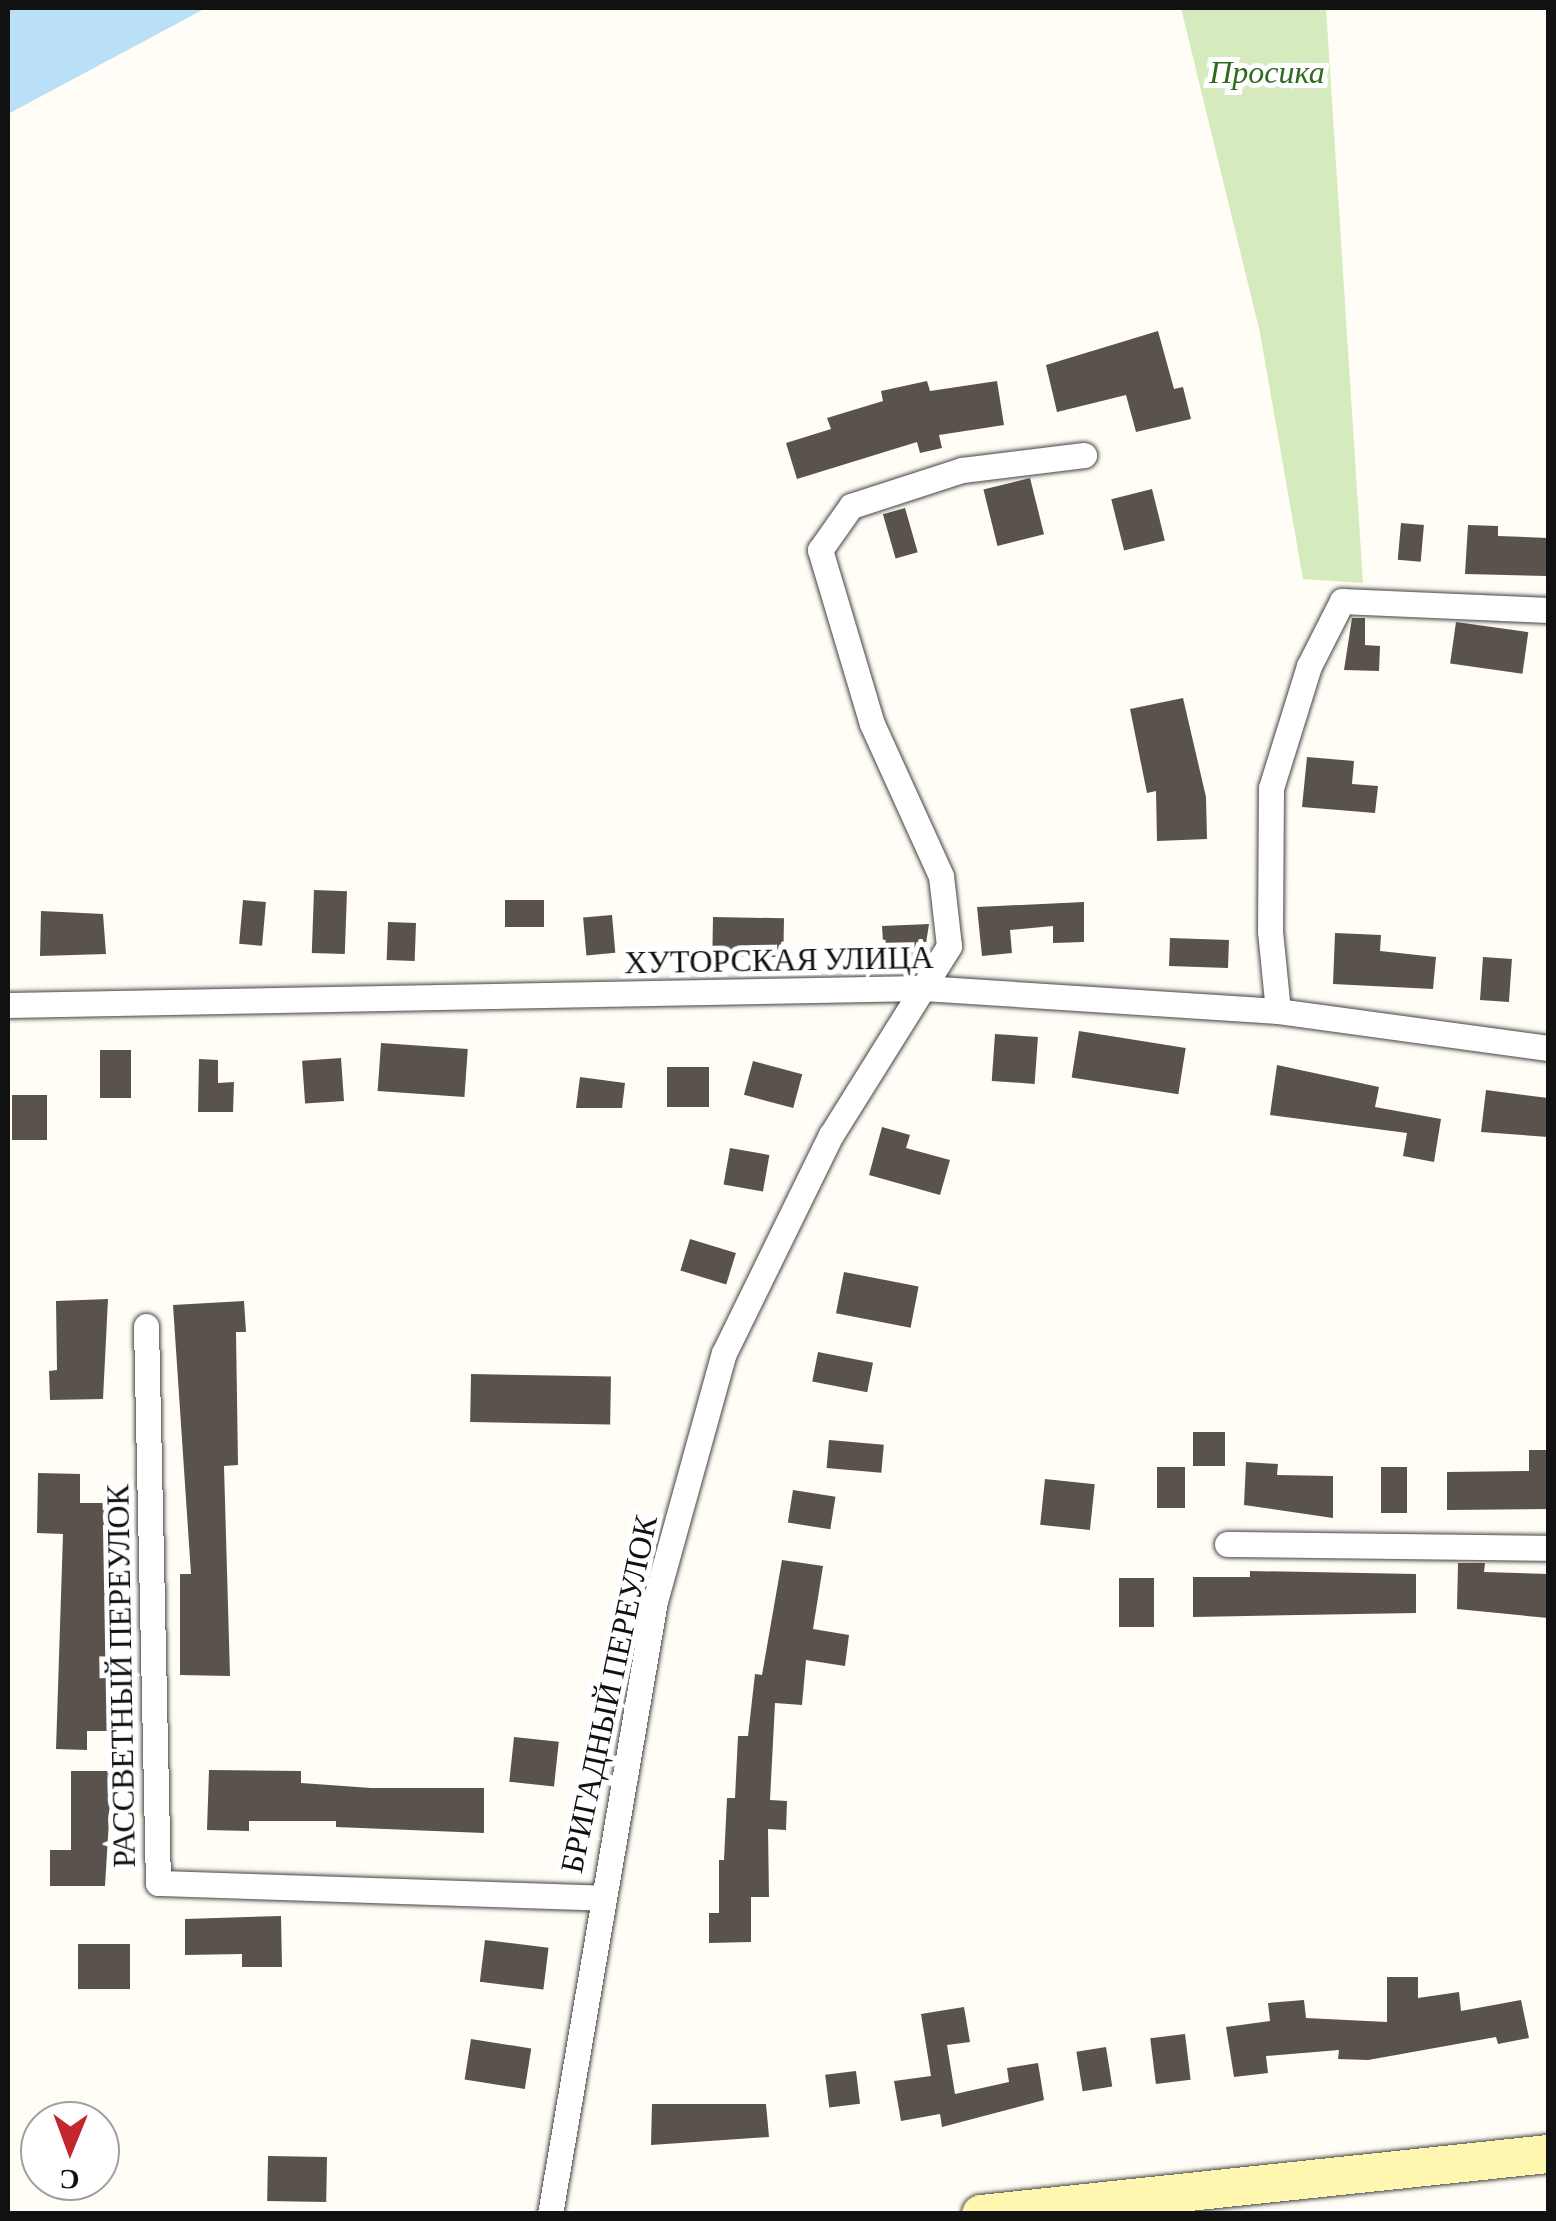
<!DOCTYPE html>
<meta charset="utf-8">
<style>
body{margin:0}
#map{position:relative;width:1556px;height:2221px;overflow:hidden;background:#fffdf5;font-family:"Crimson Pro",serif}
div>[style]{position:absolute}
.green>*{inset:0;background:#d5ebbd}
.water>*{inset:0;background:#b9e0f7}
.building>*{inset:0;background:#5a524d;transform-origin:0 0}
.roads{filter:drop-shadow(0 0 2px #444) drop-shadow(0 0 2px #444)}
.street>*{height:25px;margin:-12.5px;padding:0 12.5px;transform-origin:12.5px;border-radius:12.5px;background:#fff}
.secondary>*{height:38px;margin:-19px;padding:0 19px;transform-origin:19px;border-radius:19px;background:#fff6b0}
span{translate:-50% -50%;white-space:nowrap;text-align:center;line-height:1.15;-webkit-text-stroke:10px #fff;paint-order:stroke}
.park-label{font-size:32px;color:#2f6b1f;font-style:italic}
.street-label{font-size:32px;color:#111}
.frame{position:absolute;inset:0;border:10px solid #111;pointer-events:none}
.north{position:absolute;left:20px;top:2101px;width:100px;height:100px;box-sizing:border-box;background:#fff;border:2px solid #a0a0a0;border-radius:50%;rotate:181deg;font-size:28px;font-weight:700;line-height:40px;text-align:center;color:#111}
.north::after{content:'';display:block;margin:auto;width:35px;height:45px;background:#c4262e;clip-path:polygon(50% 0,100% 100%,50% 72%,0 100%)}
</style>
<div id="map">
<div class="green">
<i style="clip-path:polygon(1181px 8px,1326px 8px,1363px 583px,1303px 579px,1260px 333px)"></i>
</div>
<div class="water">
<i style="clip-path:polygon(8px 8px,206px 8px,8px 114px)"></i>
</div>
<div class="building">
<i style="clip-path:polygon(1158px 331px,1174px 389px,1183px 387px,1191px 419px,1136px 432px,1126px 395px,1057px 412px,1046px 365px)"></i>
<i style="clip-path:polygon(927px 381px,930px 391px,997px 381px,1004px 425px,939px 435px,942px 448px,920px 453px,917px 442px,797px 479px,786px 443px,831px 429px,827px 418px,883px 401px,881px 391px)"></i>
<i style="left:1030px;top:478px;width:58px;height:48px;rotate:76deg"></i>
<i style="left:1152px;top:489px;width:53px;height:42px;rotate:76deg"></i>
<i style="left:905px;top:508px;width:46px;height:23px;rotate:74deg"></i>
<i style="left:1401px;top:523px;width:23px;height:37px;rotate:5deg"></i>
<i style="clip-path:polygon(1468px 525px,1498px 526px,1498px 536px,1548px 538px,1548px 576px,1465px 574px)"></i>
<i style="clip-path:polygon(1352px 618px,1365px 618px,1365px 645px,1380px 646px,1379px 671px,1344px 670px)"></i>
<i style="left:1456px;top:622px;width:73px;height:42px;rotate:8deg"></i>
<i style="clip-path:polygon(1183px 698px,1206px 797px,1207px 839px,1157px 841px,1156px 791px,1147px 793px,1130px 709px)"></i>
<i style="clip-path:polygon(1307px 757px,1354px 761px,1352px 784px,1378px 786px,1375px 813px,1302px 807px)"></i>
<i style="left:314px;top:890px;width:33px;height:63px;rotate:2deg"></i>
<i style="left:243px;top:900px;width:23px;height:44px;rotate:5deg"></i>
<i style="left:505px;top:900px;width:39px;height:27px"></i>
<i style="clip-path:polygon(1084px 902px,1084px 942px,1053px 943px,1053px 926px,1010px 930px,1012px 953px,982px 956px,977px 907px)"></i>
<i style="clip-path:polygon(41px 911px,103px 914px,106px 954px,40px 956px)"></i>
<i style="left:612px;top:915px;width:38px;height:29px;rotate:85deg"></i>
<i style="left:713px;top:917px;width:71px;height:39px;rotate:1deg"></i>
<i style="left:388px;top:922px;width:28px;height:38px;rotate:2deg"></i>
<i style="clip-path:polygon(929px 924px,924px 956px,884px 958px,882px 926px)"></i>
<i style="clip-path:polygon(1335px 933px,1381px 935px,1380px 951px,1436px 957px,1433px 989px,1333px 984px)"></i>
<i style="left:1170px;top:938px;width:59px;height:28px;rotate:2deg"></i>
<i style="left:1483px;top:957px;width:29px;height:43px;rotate:4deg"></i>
<i style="left:1079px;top:1031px;width:108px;height:47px;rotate:9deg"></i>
<i style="left:995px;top:1034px;width:43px;height:47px;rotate:4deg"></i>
<i style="left:381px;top:1043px;width:87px;height:48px;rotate:4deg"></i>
<i style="left:100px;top:1050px;width:31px;height:48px"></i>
<i style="left:341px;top:1058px;width:43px;height:39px;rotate:86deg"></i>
<i style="clip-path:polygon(199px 1059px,218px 1060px,218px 1083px,234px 1082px,233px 1112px,198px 1112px)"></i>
<i style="left:753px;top:1061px;width:51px;height:35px;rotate:15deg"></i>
<i style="clip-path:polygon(1277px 1065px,1379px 1087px,1375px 1107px,1441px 1119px,1434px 1162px,1403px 1156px,1407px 1133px,1270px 1115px)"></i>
<i style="left:667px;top:1067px;width:42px;height:40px"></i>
<i style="clip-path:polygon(580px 1077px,625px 1083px,622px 1108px,576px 1108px)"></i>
<i style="clip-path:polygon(1486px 1090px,1548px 1098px,1548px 1137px,1481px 1132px)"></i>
<i style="left:12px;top:1095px;width:35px;height:45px"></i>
<i style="clip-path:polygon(882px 1127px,910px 1135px,906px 1148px,950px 1160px,940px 1195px,869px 1175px)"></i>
<i style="left:730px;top:1148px;width:40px;height:37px;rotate:10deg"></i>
<i style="left:690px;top:1239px;width:48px;height:33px;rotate:17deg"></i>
<i style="left:844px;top:1272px;width:76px;height:42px;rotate:11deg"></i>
<i style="clip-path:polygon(108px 1299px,103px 1399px,50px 1400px,49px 1371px,57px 1370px,56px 1301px)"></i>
<i style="clip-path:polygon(244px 1301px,246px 1332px,236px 1332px,238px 1465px,224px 1466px,230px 1676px,180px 1675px,180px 1574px,191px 1574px,173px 1305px)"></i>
<i style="left:818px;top:1352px;width:56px;height:30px;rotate:11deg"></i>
<i style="left:471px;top:1374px;width:140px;height:48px;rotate:1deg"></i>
<i style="left:1193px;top:1432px;width:32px;height:34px"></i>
<i style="left:829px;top:1440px;width:55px;height:28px;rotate:5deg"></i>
<i style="clip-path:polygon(1529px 1450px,1548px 1450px,1548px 1509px,1447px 1510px,1447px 1472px,1529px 1471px)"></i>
<i style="clip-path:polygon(1246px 1462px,1278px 1464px,1277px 1475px,1333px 1476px,1333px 1518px,1244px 1505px)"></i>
<i style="left:1157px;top:1467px;width:28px;height:41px"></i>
<i style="left:1381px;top:1467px;width:26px;height:46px"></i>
<i style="clip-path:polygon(38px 1473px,80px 1474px,80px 1503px,111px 1503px,111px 1731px,87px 1731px,87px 1750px,56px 1749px,63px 1534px,37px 1533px)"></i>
<i style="left:1045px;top:1479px;width:50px;height:46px;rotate:6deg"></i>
<i style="left:793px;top:1490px;width:43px;height:33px;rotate:9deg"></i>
<i style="clip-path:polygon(782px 1560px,823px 1566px,813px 1629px,849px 1635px,845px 1666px,806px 1660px,802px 1705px,775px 1703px,770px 1800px,787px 1801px,786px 1830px,768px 1829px,769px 1897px,751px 1897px,751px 1942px,709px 1943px,709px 1913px,719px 1913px,719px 1860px,724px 1860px,727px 1798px,735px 1798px,738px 1736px,748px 1736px,755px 1674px,762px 1675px)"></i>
<i style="clip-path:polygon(1458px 1563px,1485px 1563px,1484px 1572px,1548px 1574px,1548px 1618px,1457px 1609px)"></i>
<i style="clip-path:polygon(1250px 1571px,1416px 1574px,1416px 1613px,1193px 1617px,1193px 1577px,1250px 1577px)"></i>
<i style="left:1119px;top:1578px;width:35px;height:49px"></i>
<i style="left:514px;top:1737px;width:45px;height:45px;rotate:6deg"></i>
<i style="clip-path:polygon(209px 1770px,301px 1771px,301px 1783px,371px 1788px,484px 1788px,484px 1833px,336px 1827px,336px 1821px,249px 1821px,249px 1831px,207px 1830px)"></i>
<i style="clip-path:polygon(71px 1771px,112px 1771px,105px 1886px,50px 1886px,50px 1850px,71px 1850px)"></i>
<i style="clip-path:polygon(281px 1916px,282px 1967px,242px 1967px,242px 1954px,185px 1955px,185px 1919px)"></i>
<i style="left:485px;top:1940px;width:64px;height:42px;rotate:7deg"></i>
<i style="left:78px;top:1944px;width:52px;height:45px"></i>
<i style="clip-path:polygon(1387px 1977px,1418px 1977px,1418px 1998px,1459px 1992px,1461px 2011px,1521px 2000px,1529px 2038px,1498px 2044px,1496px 2037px,1368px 2060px,1338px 2059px,1339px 2050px,1266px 2056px,1268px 2073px,1234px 2077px,1226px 2027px,1270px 2021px,1268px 2003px,1304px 2000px,1306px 2018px,1387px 2022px)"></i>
<i style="clip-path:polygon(964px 2007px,970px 2042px,947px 2045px,955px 2094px,1009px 2082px,1007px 2068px,1038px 2063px,1044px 2100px,942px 2127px,940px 2114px,901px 2121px,894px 2081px,931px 2076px,921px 2014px)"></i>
<i style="left:1185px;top:2034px;width:46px;height:35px;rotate:83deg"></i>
<i style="left:471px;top:2039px;width:61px;height:41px;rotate:9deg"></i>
<i style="left:1106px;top:2047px;width:40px;height:30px;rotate:81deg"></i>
<i style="left:856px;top:2071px;width:33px;height:31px;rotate:83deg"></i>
<i style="clip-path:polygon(652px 2104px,766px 2104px,769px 2137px,651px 2145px)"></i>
<i style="left:268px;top:2156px;width:59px;height:45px;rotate:1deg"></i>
</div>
<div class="roads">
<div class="street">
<i style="left:8px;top:1005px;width:915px;rotate:-1.06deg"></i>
<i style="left:923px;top:988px;width:356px;rotate:3.7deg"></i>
<i style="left:1278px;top:1011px;width:273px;rotate:7.8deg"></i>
<i style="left:1278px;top:1011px;width:80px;rotate:-95.7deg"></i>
<i style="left:1270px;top:931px;width:143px;rotate:-89.6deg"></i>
<i style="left:1271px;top:788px;width:128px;rotate:-72.7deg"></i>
<i style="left:1309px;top:666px;width:73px;rotate:-63.1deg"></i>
<i style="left:1342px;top:601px;width:206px;rotate:2.5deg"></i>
<i style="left:146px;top:1326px;width:557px;rotate:88.77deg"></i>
<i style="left:158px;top:1883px;width:442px;rotate:1.9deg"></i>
<i style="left:1227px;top:1544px;width:321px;rotate:0.7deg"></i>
<i style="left:550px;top:2214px;width:622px;rotate:-80.28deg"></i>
<i style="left:655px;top:1601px;width:257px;rotate:-74.5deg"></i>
<i style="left:724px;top:1353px;width:243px;rotate:-63.9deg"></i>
<i style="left:831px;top:1135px;width:223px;rotate:-58deg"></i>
<i style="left:949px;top:946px;width:70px;rotate:-96.5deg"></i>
<i style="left:941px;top:876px;width:167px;rotate:-114.4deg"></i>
<i style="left:872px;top:724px;width:182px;rotate:-106.6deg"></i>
<i style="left:820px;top:550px;width:54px;rotate:-54.8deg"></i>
<i style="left:851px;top:506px;width:117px;rotate:-18deg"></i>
<i style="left:962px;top:470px;width:123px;rotate:-7deg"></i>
</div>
<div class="secondary">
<i style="left:981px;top:2214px;width:570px;rotate:-6.04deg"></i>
</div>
</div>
<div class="park-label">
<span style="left:1267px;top:72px">Просика</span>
</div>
<div class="street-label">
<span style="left:779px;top:960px;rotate:-1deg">ХУТОРСКАЯ УЛИЦА</span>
<span style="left:121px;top:1676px;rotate:-91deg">РАССВЕТНЫЙ ПЕРЕУЛОК</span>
<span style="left:609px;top:1694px;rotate:-78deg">БРИГАДНЫЙ ПЕРЕУЛОК</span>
</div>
<div class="frame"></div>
<div class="north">С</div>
</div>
